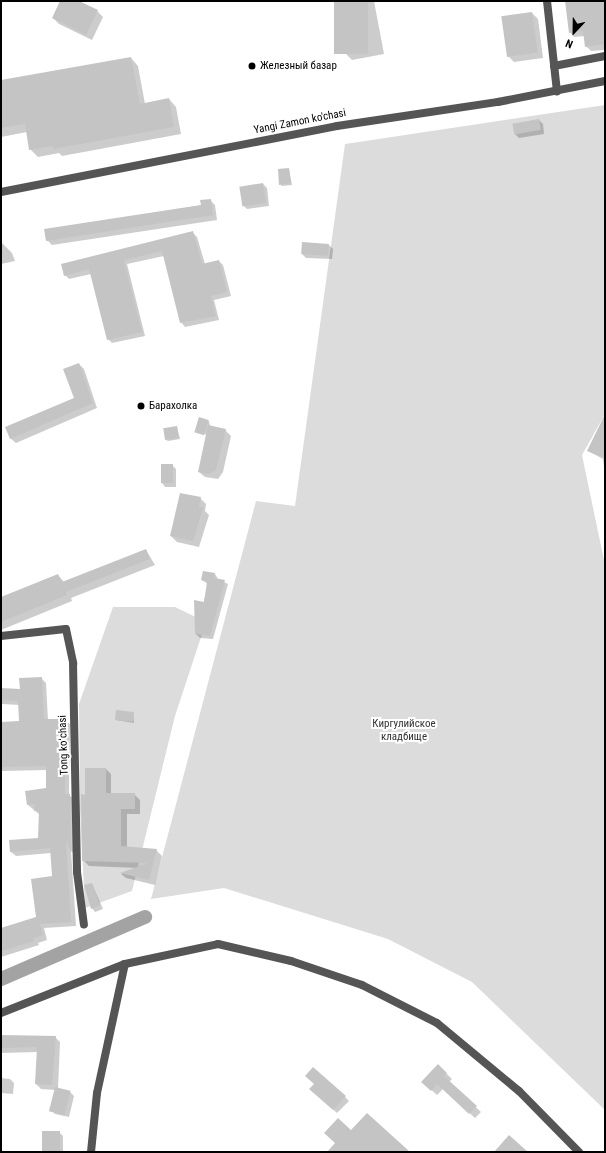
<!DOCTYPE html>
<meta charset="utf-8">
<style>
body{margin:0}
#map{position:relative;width:606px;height:1153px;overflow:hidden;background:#fff;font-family:"Roboto Condensed",sans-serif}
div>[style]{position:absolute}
.green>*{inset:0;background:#dcdcdc}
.shadow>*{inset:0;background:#0003}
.canal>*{height:14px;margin:-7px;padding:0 7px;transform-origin:7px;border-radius:7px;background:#a3a3a3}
.building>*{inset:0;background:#c4c4c4;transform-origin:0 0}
.minor>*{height:8px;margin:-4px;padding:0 4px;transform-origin:4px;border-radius:4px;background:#555}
.tertiary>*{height:8px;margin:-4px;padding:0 4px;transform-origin:4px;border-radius:4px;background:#555}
.dots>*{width:11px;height:11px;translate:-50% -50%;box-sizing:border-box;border:2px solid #fff;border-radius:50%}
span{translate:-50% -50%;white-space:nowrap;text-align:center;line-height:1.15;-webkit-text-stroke:4px #fff;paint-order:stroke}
.poi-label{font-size:11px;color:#000}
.left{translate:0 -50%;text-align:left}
.street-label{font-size:11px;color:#000}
.park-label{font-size:11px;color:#333}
.frame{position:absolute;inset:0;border:2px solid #000;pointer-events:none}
.north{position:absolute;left:554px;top:12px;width:40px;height:40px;-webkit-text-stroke:3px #fff;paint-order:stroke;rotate:202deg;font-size:11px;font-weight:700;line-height:16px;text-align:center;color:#000}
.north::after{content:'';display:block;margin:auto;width:14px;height:18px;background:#000;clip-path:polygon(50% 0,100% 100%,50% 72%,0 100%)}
</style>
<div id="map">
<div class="green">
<i style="clip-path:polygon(605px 105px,605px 414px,582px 455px,605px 565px,605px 1110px,472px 982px,388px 939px,224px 888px,151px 899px,256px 501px,295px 506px,345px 144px)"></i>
<i style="clip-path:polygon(113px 607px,175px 607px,206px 622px,175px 716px,132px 891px,85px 908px,80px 810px,79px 704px)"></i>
</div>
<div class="shadow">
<i style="clip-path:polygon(61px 1px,76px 1px,97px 11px,103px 17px,92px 40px,59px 24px,53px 18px)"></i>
<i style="clip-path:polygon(335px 1px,374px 1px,384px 54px,352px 60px,344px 52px)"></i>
<i style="clip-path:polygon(567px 1px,605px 1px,605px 50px,591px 51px,586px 46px,585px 36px,574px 37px,570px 32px)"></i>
<i style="clip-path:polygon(532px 13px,538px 19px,543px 58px,514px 62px,508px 56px)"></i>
<i style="clip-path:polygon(131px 58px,138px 66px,145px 104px,169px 99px,176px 107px,181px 134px,62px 156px,59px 153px,38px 157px,30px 149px,27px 132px,1px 137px,1px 81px)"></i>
<i style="clip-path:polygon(539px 120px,543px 124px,544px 134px,519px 138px,515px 134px)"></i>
<i style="clip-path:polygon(289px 169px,292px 185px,282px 186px,280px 184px)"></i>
<i style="clip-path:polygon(263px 184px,267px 188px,269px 206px,247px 209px,243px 205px)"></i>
<i style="clip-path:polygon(210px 200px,215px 205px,217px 220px,52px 245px,47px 240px,202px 205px)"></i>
<i style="clip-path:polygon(193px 233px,197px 237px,205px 264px,219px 261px,223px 265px,231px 296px,214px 300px,219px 320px,185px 327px,181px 322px,164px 256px,127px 264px,145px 336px,112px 343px,108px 339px,91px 274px,69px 279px,65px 275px)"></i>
<i style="clip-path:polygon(1px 242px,12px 253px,15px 261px,1px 264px)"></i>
<i style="clip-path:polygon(329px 245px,333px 249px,332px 259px,306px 258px,302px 254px)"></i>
<i style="clip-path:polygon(79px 364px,84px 369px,97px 408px,16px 443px,10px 438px,75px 398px)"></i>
<i style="clip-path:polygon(199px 418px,209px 421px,210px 426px,225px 430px,231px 436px,223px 472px,218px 479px,205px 477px,199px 472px,207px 435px,196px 431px)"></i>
<i style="clip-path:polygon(605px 419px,605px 475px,603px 459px,588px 451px)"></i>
<i style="clip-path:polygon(177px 427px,180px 439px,168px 441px,166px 440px)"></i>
<i style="clip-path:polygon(172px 465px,176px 469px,176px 487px,165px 487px,162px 483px)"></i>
<i style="clip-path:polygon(200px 498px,206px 504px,205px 511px,209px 515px,199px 547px,177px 542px,171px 536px)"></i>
<i style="clip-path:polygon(146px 550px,155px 565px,71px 598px,72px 601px,1px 630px,1px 598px,58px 575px,64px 582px)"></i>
<i style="clip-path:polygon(204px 572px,215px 574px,218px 579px,228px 584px,213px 639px,200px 638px,196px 634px,208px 584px,202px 580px)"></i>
<i style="clip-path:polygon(41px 678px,46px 683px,48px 720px,65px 720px,70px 724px,69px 795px,75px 800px,76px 856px,71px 851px,76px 926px,44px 928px,47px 940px,38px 943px,39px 945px,1px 957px,1px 919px,2px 928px,37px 918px,53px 877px,51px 853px,16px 856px,11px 852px,39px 839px,40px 815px,28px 805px,47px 789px,47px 770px,1px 771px,1px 722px,20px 722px,20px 705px,2px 704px,1px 689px,21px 690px)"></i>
<i style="clip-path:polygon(133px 713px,134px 723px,116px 720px)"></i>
<i style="clip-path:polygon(106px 769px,111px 774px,111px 794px,134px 794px,140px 800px,140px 814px,127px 814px,127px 847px,156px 850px,162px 856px,155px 885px,126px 878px,121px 874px,137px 868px,89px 866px,83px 860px,86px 796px)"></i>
<i style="clip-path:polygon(92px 884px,103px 909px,95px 912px,92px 908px)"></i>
<i style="clip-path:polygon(1px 1037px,55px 1037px,60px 1042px,58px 1089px,70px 1092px,74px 1096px,69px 1117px,55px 1114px,51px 1110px,56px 1090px,41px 1089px,36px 1084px,38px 1052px,1px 1053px)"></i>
<i style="clip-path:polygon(438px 1065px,452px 1079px,449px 1082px,481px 1112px,475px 1118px,443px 1089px,437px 1095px,423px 1082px)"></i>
<i style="clip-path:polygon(1px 1078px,10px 1079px,14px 1083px,13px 1094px,1px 1093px)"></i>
<i style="clip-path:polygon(316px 1084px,345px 1097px,349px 1101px,337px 1113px,315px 1093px)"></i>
<i style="clip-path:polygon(59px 1132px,63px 1136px,63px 1152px,43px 1152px)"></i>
</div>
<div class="canal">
<i style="left:1px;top:979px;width:157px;rotate:-23.3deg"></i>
</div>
<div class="building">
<i style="clip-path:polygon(60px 1px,79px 1px,98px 10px,86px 35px,52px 18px)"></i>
<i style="left:334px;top:1px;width:34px;height:53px"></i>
<i style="clip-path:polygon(565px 1px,605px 1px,605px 44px,585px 47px,583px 31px,569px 33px)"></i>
<i style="left:532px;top:12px;width:41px;height:31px;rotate:82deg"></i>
<i style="clip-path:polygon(131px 57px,140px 104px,169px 98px,174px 127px,53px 149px,53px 146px,29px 150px,25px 124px,1px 128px,1px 80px)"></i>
<i style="left:539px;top:119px;width:11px;height:27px;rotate:80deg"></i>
<i style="clip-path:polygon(289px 168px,291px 183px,279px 185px,278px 169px)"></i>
<i style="left:263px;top:183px;width:20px;height:24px;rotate:81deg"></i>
<i style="clip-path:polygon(211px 199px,213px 215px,46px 241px,44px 229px,201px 205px,200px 200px)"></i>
<i style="clip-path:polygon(193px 231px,202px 264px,219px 260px,227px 292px,211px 296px,216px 316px,180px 323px,162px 251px,124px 260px,142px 332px,107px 340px,89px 269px,64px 276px,61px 264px)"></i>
<i style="left:302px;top:242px;width:27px;height:12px;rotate:4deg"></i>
<i style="clip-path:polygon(79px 363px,93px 403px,10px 439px,5px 427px,74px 398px,63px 369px)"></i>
<i style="clip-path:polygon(605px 414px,605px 458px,587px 451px)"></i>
<i style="left:199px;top:417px;width:10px;height:16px;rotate:17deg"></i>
<i style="clip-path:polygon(208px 425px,226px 429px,216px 470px,208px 474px,198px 472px)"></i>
<i style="left:177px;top:426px;width:12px;height:14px;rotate:81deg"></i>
<i style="left:161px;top:464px;width:12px;height:19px"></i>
<i style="clip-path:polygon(180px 493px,201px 497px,199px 507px,203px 508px,193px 541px,170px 536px)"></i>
<i style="clip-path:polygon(146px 549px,150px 559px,66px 592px,67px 595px,1px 622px,1px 597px,58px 574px,62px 582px)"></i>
<i style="clip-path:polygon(203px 571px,215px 573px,214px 578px,225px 580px,210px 636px,195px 634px,194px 600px,204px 602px,207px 582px,201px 580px)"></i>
<i style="clip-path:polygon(42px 677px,44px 719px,66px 719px,65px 794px,70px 794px,71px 852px,66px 841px,71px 922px,40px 924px,43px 935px,34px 938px,34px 941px,1px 951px,1px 928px,36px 917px,31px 879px,52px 876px,50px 848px,10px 852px,9px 840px,38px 838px,39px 811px,34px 811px,35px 804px,27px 805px,25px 791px,46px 788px,46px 766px,1px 767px,1px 722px,19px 721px,18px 701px,1px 700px,1px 688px,20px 689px,19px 678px)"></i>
<i style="left:116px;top:710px;width:18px;height:10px;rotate:6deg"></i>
<i style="clip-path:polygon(85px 768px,106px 768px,106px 793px,135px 793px,135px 809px,121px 809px,121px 846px,157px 849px,149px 880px,120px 873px,148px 863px,82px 861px,81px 794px,85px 795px)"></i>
<i style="clip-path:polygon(92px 883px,100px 905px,91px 909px,84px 885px)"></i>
<i style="clip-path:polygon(1px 1035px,56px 1036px,52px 1085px,35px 1084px,37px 1047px,1px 1048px)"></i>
<i style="clip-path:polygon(438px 1064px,447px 1073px,444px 1076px,477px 1106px,469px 1114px,437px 1084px,431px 1091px,421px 1082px)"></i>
<i style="clip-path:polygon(313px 1067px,346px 1096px,333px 1110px,309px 1089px,314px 1084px,305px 1076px)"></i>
<i style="left:55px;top:1087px;width:16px;height:25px;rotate:14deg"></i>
<i style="clip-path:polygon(367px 1113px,398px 1141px,410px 1152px,327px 1152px,335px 1143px,324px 1133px,338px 1118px,351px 1130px)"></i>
<i style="left:42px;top:1131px;width:18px;height:21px"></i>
<i style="clip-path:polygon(509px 1135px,528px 1152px,494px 1152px)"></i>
</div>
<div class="minor">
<i style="left:547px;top:1px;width:91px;rotate:83.7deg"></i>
<i style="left:554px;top:66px;width:52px;rotate:-11.1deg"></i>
<i style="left:1px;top:636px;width:65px;rotate:-6.1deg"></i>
<i style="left:66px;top:629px;width:35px;rotate:78deg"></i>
<i style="left:73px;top:663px;width:209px;rotate:88.9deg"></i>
<i style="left:77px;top:872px;width:53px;rotate:82.5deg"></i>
<i style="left:1px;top:1013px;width:133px;rotate:-21.6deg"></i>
<i style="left:125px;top:964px;width:95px;rotate:-12.1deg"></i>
<i style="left:218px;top:944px;width:75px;rotate:13.1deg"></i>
<i style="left:291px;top:961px;width:75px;rotate:18.7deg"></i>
<i style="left:362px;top:985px;width:84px;rotate:26.9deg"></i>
<i style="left:437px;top:1023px;width:107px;rotate:39.7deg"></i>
<i style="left:519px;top:1091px;width:86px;rotate:45.5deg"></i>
<i style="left:91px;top:1152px;width:59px;rotate:-84.2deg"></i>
<i style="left:97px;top:1093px;width:132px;rotate:-77.8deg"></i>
</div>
<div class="tertiary">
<i style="left:1px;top:192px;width:342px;rotate:-11.1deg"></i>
<i style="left:337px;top:126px;width:163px;rotate:-8.5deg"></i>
<i style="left:498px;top:102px;width:109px;rotate:-11.1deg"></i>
</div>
<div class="dots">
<i style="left:252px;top:66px;background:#000"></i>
<i style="left:141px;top:406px;background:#000"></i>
</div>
<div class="poi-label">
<span class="left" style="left:260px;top:66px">Железный базар</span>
<span class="left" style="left:149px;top:406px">Барахолка</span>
</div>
<div class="street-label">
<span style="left:300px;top:122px;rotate:-11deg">Yangi Zamon ko'chasi</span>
<span style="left:64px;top:745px;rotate:-92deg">Tong koʻchasi</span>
</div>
<div class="park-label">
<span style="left:404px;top:731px">Киргулийское<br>кладбище</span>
</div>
<div class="frame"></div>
<div class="north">N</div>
</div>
